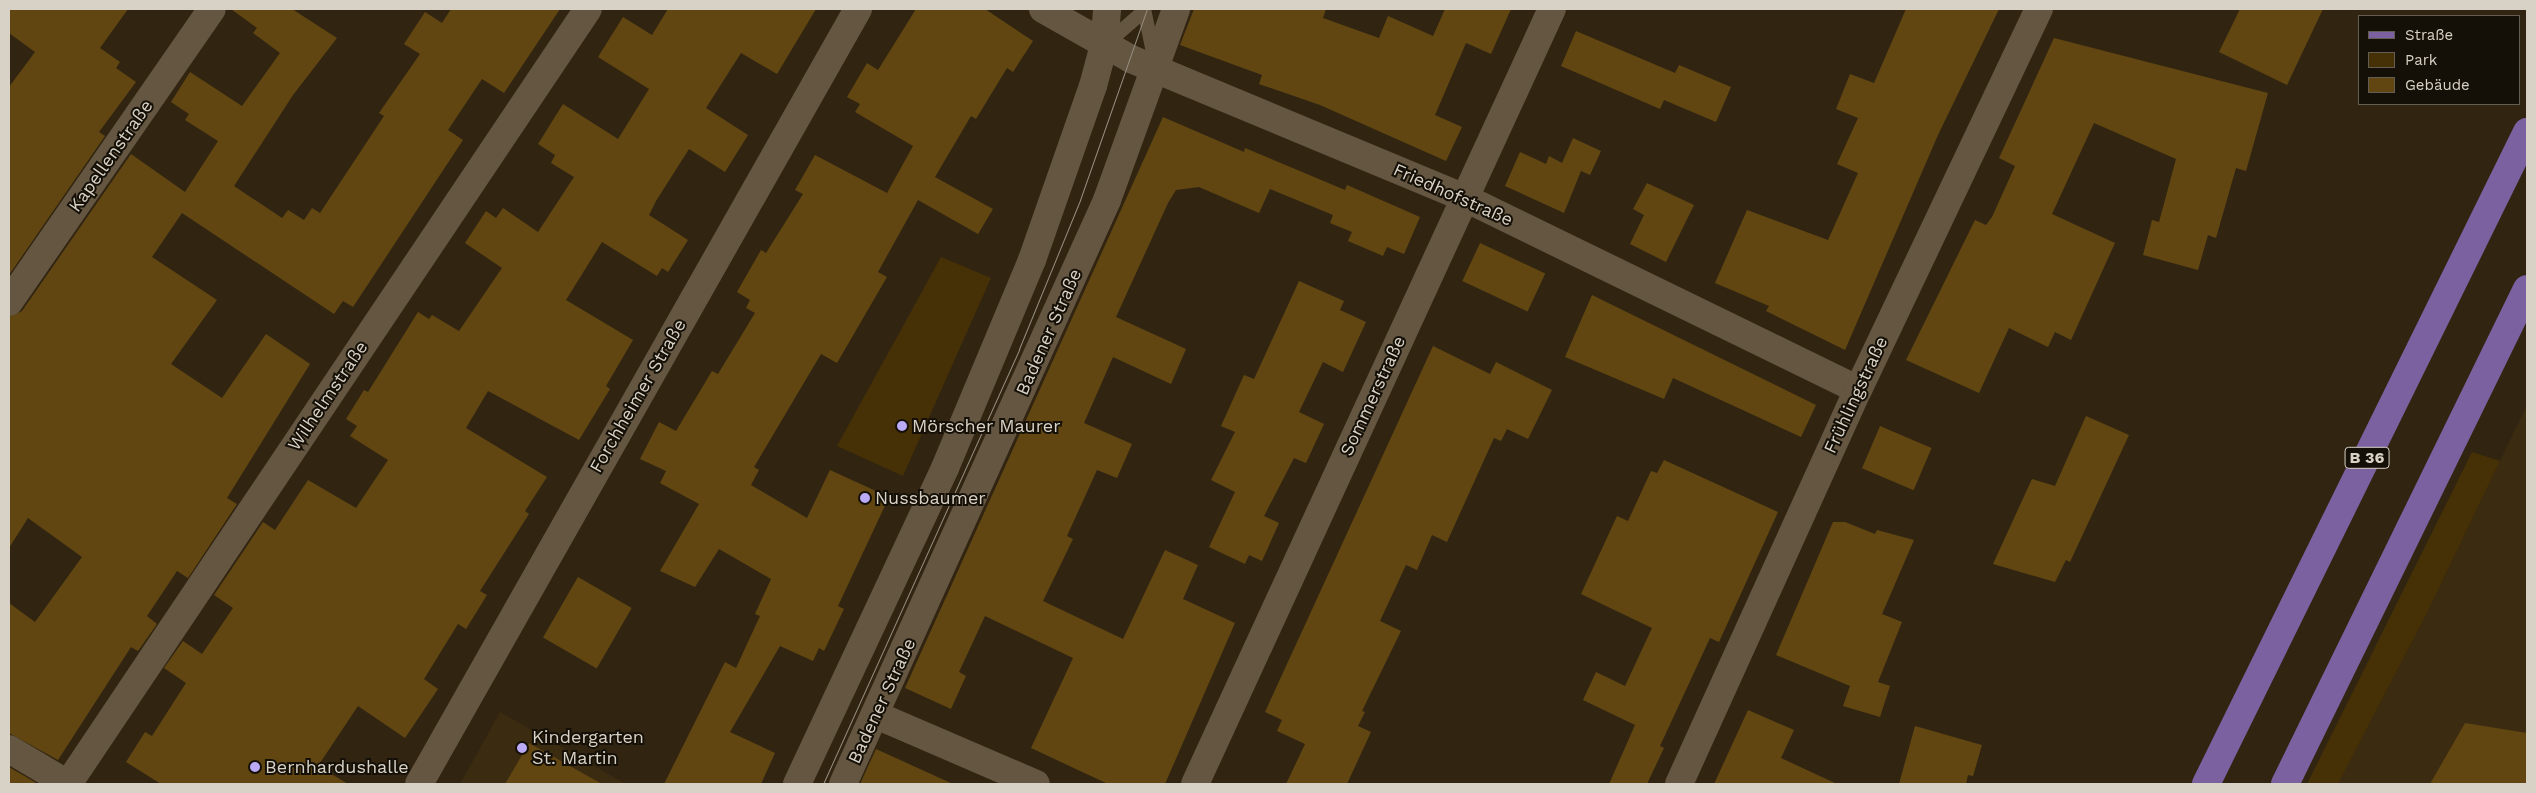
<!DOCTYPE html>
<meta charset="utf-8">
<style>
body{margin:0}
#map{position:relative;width:2536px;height:793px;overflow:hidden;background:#312512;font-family:"Work Sans",sans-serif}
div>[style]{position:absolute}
.built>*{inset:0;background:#3b2b10}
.green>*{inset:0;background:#463006}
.building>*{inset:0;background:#614611;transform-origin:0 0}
.service>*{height:14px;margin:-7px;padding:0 7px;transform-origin:7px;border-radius:7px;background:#645641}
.minor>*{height:28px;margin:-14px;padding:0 14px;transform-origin:14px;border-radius:14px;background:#645641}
.primary>*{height:28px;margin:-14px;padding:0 14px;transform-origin:14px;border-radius:14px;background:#7b61a0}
.tram>*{height:1px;margin:-0.5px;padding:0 0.5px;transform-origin:0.5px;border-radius:0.5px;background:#978e80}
.dots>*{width:14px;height:14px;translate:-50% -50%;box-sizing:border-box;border:2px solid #151007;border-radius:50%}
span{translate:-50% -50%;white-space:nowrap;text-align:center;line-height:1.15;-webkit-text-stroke:4px #151007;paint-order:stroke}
.shield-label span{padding:1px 4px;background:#151007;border:1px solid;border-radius:4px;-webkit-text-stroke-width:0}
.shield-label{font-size:16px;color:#d8d1c5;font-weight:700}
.street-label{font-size:18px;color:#d8d1c5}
.poi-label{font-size:18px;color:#d8d1c5}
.left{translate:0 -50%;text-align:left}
.frame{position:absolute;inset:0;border:10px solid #d8d1c5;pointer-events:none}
.legend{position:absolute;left:2358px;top:15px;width:162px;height:90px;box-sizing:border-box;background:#151007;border:1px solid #635d53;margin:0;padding:6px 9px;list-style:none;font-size:15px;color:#d8d1c5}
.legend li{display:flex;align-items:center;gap:10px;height:25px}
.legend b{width:25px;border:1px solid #635d53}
</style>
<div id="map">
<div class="built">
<i style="clip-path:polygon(2527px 405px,2527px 784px,2338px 784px,2427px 613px)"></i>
<i style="clip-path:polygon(500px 712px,626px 784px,460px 784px)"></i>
</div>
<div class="green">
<i style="clip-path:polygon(941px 257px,991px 278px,903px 476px,837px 446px)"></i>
<i style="clip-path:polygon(2472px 452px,2500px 461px,2427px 613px,2338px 784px,2307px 784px)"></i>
</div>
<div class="building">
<i style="clip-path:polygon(9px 9px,128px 9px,100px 48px,120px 62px,116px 68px,136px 82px,99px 132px,105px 136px,9px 275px,9px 87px,35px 52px,9px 33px)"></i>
<i style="clip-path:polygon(231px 9px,292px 9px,337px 38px,293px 95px,234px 186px,282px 218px,288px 210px,304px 220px,312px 208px,320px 213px,384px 116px,379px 113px,420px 54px,404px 44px,425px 12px,442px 23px,451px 9px,560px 9px,504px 93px,482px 79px,448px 130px,463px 140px,353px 307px,343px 301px,334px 314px,182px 213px,152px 257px,217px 300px,171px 364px,222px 398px,266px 334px,310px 364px,227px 498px,237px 504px,188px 578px,177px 571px,147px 616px,157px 624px,138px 651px,131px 647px,58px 760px,9px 733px,9px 603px,35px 622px,82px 557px,28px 518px,9px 548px,9px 317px,22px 311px,131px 154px,185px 192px,218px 141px,185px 120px,189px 114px,171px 102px,190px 72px,242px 106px,280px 53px,253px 33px,257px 28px)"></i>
<i style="clip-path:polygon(668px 9px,816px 9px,777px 74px,741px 53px,706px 108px,748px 135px,725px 172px,689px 149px,656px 201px,649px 215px,688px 240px,668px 272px,662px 268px,657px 276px,602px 242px,566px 300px,633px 340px,606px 386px,610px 389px,579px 440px,488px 391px,466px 428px,547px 477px,525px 511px,529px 514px,480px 591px,487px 595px,466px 629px,458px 624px,424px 679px,438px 689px,405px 738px,358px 706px,318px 766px,348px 784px,161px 784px,126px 762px,145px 732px,152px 736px,186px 683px,164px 668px,183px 641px,202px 654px,233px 608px,214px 595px,263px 522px,275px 530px,308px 480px,356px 508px,388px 460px,350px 436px,357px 426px,346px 419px,364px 390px,368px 392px,418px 312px,429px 319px,432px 315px,459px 331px,502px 268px,465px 243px,486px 211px,496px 218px,503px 208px,538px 232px,574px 177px,551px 163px,555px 155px,538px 144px,563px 104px,618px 139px,649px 89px,598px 57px,623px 17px,652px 35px)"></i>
<i style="clip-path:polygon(916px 9px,985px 9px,1033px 41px,1013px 72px,1007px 68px,976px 119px,971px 116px,935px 177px,993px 209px,978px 234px,918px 200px,878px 272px,887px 277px,837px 363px,821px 354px,754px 467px,759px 470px,751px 485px,807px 518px,830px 470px,889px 497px,838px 606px,844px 609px,824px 651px,819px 648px,813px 661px,780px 646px,730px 732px,775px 753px,761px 784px,664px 784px,725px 662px,736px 668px,760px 616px,755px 614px,771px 579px,719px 549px,695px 587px,660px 571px,699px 504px,660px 483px,666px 471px,640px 459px,659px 422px,676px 431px,712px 371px,718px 374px,755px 313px,746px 308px,750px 300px,737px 292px,761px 250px,766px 253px,803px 194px,795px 190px,815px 155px,887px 193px,913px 146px,855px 112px,860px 104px,847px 97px,867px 63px,878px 70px)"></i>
<i style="clip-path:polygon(1194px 9px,1326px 9px,1323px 18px,1379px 38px,1388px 16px,1433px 36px,1445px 9px,1511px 9px,1491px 54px,1466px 43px,1435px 115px,1462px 127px,1446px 161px,1320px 105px,1259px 84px,1262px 75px,1180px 45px)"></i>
<i style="clip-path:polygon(1906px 9px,1999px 9px,1938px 135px,1845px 350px,1766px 311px,1769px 306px,1715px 283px,1747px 210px,1828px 240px,1858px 173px,1837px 164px,1858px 118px,1836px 109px,1850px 74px,1874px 83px)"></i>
<i style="clip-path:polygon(2240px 9px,2323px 9px,2287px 85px,2219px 52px)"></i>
<i style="clip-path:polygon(1576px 31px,1675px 73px,1679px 65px,1731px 87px,1716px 122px,1664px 100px,1660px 109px,1561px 66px)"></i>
<i style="clip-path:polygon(2054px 38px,2268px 93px,2246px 171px,2236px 168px,2216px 238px,2208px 235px,2198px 270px,2143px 255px,2152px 220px,2159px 222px,2176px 159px,2094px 123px,2052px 214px,2115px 243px,2071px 340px,2055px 332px,2048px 347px,2009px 328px,1979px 393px,1906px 360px,1975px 220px,1986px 225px,1992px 217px,2015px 166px,1999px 158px)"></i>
<i style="clip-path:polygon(1163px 117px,1244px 152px,1245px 148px,1345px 190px,1347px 185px,1420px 217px,1404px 254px,1387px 247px,1383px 256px,1348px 241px,1352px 232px,1330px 223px,1333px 215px,1270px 189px,1259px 213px,1199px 187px,1176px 190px,1168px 203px,1116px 317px,1186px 349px,1171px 384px,1113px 357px,1084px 423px,1132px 444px,1117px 478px,1097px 470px,1067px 536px,1073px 539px,1043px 601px,1123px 639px,1165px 550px,1198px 565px,1183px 599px,1235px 623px,1165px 784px,1108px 784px,1031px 748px,1073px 658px,985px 616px,959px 672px,966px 676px,951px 709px,905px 688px)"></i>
<i style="clip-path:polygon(1573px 138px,1601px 151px,1590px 175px,1581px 171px,1564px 213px,1505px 186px,1520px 152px,1546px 164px,1549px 156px,1562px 163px)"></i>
<i style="clip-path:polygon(1647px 183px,1694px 205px,1666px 262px,1630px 244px,1644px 215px,1633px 209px)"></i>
<i style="left:1480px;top:243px;width:72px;height:42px;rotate:25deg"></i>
<i style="clip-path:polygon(1299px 281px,1344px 301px,1340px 310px,1366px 322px,1343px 372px,1323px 362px,1299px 412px,1324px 424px,1306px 463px,1294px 458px,1264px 516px,1279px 523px,1262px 561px,1249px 555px,1245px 564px,1209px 547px,1235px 492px,1211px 480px,1235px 432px,1221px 426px,1244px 375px,1254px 379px)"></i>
<i style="clip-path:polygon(1592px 295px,1816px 405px,1801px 437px,1673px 378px,1664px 399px,1565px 357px)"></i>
<i style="clip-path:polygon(1433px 346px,1490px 374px,1496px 362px,1552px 390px,1528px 439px,1507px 429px,1501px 441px,1494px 438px,1447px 542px,1432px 535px,1417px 570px,1406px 565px,1380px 621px,1401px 631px,1362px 711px,1365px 712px,1358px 726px,1371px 732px,1347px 784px,1286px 784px,1305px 744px,1277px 731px,1282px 720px,1265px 712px)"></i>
<i style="clip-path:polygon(2086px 416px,2129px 435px,2070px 562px,2066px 560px,2055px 582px,1993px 564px,2032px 479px,2055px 486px)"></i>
<i style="left:1880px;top:426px;width:56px;height:46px;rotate:23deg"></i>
<i style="clip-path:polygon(1664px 460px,1778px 512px,1719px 642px,1710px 638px,1660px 746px,1664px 748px,1647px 784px,1609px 784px,1635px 725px,1583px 700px,1596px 672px,1625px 686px,1652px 628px,1581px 594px,1617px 516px,1628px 521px,1651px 471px,1657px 473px)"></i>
<i style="clip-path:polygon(1833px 522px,1845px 522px,1875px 534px,1877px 530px,1914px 540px,1882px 614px,1902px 622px,1878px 682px,1890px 686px,1880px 717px,1843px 706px,1850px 686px,1776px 655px)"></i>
<i style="left:578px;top:577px;width:62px;height:70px;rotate:30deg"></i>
<i style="clip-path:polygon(1748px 710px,1794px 730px,1781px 758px,1837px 784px,1714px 784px)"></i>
<i style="clip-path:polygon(2465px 723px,2527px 733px,2527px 784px,2430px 784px)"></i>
<i style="clip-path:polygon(1915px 726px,1982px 745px,1973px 776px,1968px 775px,1966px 784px,1899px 784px)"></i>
<i style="clip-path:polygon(529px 743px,602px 784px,505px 784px)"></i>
<i style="clip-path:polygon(876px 749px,953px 784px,860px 784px)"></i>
<i style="clip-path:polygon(9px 767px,38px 784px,9px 784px)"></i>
</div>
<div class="service">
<i style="left:1144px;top:9px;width:49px;rotate:78.2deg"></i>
<i style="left:1105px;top:45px;width:52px;rotate:-41.1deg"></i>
</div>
<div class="minor">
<i style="left:1043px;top:9px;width:101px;rotate:29.6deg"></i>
<i style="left:1131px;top:59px;width:362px;rotate:22.6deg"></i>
<i style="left:1465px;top:198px;width:437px;rotate:26deg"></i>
<i style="left:9px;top:302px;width:356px;rotate:-55.3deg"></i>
<i style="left:876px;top:715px;width:174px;rotate:23.3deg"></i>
<i style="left:9px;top:749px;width:69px;rotate:30.7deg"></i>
<i style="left:68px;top:784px;width:933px;rotate:-56.14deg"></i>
<i style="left:419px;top:784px;width:891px;rotate:-60.47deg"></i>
<i style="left:797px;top:784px;width:349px;rotate:-64.9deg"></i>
<i style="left:945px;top:468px;width:225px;rotate:-67.3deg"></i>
<i style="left:1032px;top:260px;width:184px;rotate:-70.7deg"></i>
<i style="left:1093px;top:86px;width:42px;rotate:-75deg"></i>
<i style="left:1104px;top:45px;width:36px;rotate:-85deg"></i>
<i style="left:843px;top:784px;width:641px;rotate:-65.67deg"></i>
<i style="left:1107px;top:200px;width:203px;rotate:-70.1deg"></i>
<i style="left:1195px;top:784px;width:853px;rotate:-65.27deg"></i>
<i style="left:1679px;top:784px;width:433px;rotate:-65.6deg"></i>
<i style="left:1858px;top:390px;width:422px;rotate:-64.6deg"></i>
</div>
<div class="primary">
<i style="left:2206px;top:784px;width:727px;rotate:-63.79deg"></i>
<i style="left:2285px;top:784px;width:551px;rotate:-63.95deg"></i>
</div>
<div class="tram">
<i style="left:823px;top:784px;width:477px;rotate:-65.7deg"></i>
<i style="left:1019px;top:349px;width:161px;rotate:-67.7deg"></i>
<i style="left:1080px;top:200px;width:202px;rotate:-70.7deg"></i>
</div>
<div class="dots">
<i style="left:902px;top:426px;background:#bbaaf6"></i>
<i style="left:865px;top:498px;background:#bbaaf6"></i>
<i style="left:522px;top:748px;background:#bbaaf6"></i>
<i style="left:255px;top:767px;background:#bbaaf6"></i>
</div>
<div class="shield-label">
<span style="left:2367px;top:458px">B 36</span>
</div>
<div class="street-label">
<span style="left:111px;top:156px;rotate:-55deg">Kapellenstraße</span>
<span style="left:1453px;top:195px;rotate:24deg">Friedhofstraße</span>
<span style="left:1049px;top:332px;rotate:-66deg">Badener Straße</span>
<span style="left:1856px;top:395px;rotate:-65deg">Frühlingstraße</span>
<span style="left:328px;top:396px;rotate:-56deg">Wilhelmstraße</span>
<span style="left:638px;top:396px;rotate:-60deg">Forchheimer Straße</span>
<span style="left:1373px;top:396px;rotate:-65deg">Sommerstraße</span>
<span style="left:882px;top:701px;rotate:-65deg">Badener Straße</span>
</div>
<div class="poi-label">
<span class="left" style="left:912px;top:426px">Mörscher Maurer</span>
<span class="left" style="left:875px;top:498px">Nussbaumer</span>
<span class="left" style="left:532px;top:748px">Kindergarten<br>St. Martin</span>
<span class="left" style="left:265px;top:767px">Bernhardushalle</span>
</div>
<div class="frame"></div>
<ul class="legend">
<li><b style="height:6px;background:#7b61a0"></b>Straße</li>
<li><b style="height:14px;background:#463006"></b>Park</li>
<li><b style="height:14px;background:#614611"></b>Gebäude</li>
</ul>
</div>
